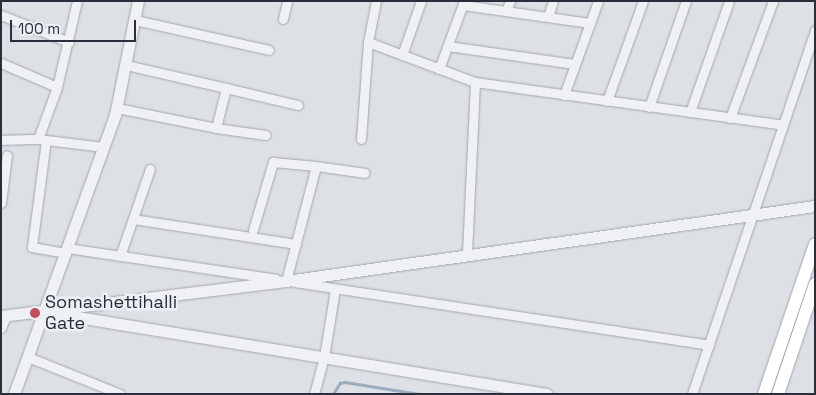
<!DOCTYPE html>
<style>
body{margin:0}
#map{position:relative;width:816px;height:395px;overflow:hidden;background:#dde0e5;font-family:"Space Grotesk",sans-serif}
div>[style]{position:absolute}
.stream>*{height:2.5px;margin:-1.25px;padding:0 1.25px;transform-origin:1.25px;border-radius:1.25px;background:#9cacc1}
.roads{filter:drop-shadow(0 0 1px #a3a7ae) drop-shadow(0 0 1px #a3a7ae)}
.minor>*{height:9px;margin:-4.5px;padding:0 4.5px;transform-origin:4.5px;border-radius:4.5px;background:#f0f1f4}
.tertiary>*{height:11px;margin:-5.5px;padding:0 5.5px;transform-origin:5.5px;border-radius:5.5px;background:#f0f1f4}
.secondary>*{height:12px;margin:-6px;padding:0 6px;transform-origin:6px;border-radius:6px;background:#fff}
.dots>*{width:14px;height:14px;translate:-50% -50%;box-sizing:border-box;border:2px solid #eceff3;border-radius:50%}
span{translate:-50% -50%;white-space:nowrap;text-align:center;line-height:1.15;-webkit-text-stroke:5px #eceff3;paint-order:stroke}
.poi-label{font-size:18px;color:#292e3a}
.left{translate:0 -50%;text-align:left}
.frame{position:absolute;inset:0;border:2px solid #292e3a;pointer-events:none}
.scale{position:absolute;left:10px;top:20px;width:126px;height:22px;box-sizing:border-box;border:2px solid #292e3a;border-top:0;padding-left:6px;font-size:15px;line-height:18px;white-space:nowrap;color:#292e3a;-webkit-text-stroke:4px #eceff3;paint-order:stroke}
</style>
<div id="map">
<div class="stream">
<i style="left:333px;top:394px;width:13px;rotate:-58deg"></i>
<i style="left:340px;top:383px;width:5px;rotate:-11deg"></i>
<i style="left:345px;top:382px;width:75px;rotate:9.2deg"></i>
</div>
<div class="roads">
<div class="minor">
<i style="left:463px;top:5px;width:128px;rotate:8.1deg"></i>
<i style="left:506px;top:11px;width:11px;rotate:-68deg"></i>
<i style="left:1px;top:15px;width:73px;rotate:21.7deg"></i>
<i style="left:548px;top:17px;width:17px;rotate:-73deg"></i>
<i style="left:283px;top:19px;width:18px;rotate:-77deg"></i>
<i style="left:135px;top:20px;width:137px;rotate:12.6deg"></i>
<i style="left:368px;top:42px;width:114px;rotate:20.5deg"></i>
<i style="left:475px;top:82px;width:311px;rotate:7.9deg"></i>
<i style="left:448px;top:46px;width:128px;rotate:8.1deg"></i>
<i style="left:402px;top:55px;width:57px;rotate:-70.6deg"></i>
<i style="left:1px;top:63px;width:61px;rotate:23.2deg"></i>
<i style="left:439px;top:69px;width:72px;rotate:-69.8deg"></i>
<i style="left:226px;top:88px;width:74px;rotate:13.3deg"></i>
<i style="left:564px;top:95px;width:100px;rotate:-70.1deg"></i>
<i style="left:607px;top:101px;width:106px;rotate:-70.2deg"></i>
<i style="left:649px;top:107px;width:112px;rotate:-70.8deg"></i>
<i style="left:117px;top:108px;width:101px;rotate:11.4deg"></i>
<i style="left:216px;top:128px;width:41px;rotate:-76deg"></i>
<i style="left:226px;top:88px;width:103px;rotate:-167deg"></i>
<i style="left:690px;top:112px;width:118px;rotate:-70.6deg"></i>
<i style="left:730px;top:118px;width:125px;rotate:-69.8deg"></i>
<i style="left:216px;top:128px;width:50px;rotate:8deg"></i>
<i style="left:38px;top:139px;width:55px;rotate:-69.9deg"></i>
<i style="left:57px;top:87px;width:88px;rotate:-76.9deg"></i>
<i style="left:361px;top:139px;width:97px;rotate:-85.9deg"></i>
<i style="left:368px;top:42px;width:42px;rotate:-79deg"></i>
<i style="left:1px;top:140px;width:37px;rotate:-2deg"></i>
<i style="left:38px;top:139px;width:66px;rotate:6.9deg"></i>
<i style="left:46px;top:140px;width:108px;rotate:97.5deg"></i>
<i style="left:32px;top:247px;width:35px;rotate:10deg"></i>
<i style="left:316px;top:166px;width:49px;rotate:8.1deg"></i>
<i style="left:1px;top:203px;width:48px;rotate:-82.9deg"></i>
<i style="left:133px;top:219px;width:165px;rotate:8.7deg"></i>
<i style="left:253px;top:230px;width:71px;rotate:-73.6deg"></i>
<i style="left:273px;top:162px;width:43px;rotate:5.3deg"></i>
<i style="left:316px;top:166px;width:119px;rotate:104.6deg"></i>
<i style="left:67px;top:248px;width:211px;rotate:8.4deg"></i>
<i style="left:467px;top:253px;width:171px;rotate:-87.3deg"></i>
<i style="left:120px;top:256px;width:92px;rotate:-71deg"></i>
<i style="left:294px;top:282px;width:420px;rotate:8.6deg"></i>
<i style="left:1px;top:328px;width:13px;rotate:-67deg"></i>
<i style="left:28px;top:357px;width:99px;rotate:21.9deg"></i>
<i style="left:314px;top:394px;width:38px;rotate:-75deg"></i>
<i style="left:324px;top:357px;width:69px;rotate:-80.8deg"></i>
<i style="left:692px;top:394px;width:384px;rotate:-71.3deg"></i>
</div>
<div class="tertiary">
<i style="left:59px;top:314px;width:494px;rotate:9.3deg"></i>
<i style="left:1px;top:316px;width:287px;rotate:-7deg"></i>
<i style="left:286px;top:281px;width:534px;rotate:-8.07deg"></i>
<i style="left:14px;top:394px;width:297px;rotate:-70.1deg"></i>
<i style="left:115px;top:115px;width:116px;rotate:-78.6deg"></i>
</div>
<div class="secondary">
<i style="left:764px;top:394px;width:158px;rotate:-71.2deg"></i>
<i style="left:778px;top:394px;width:116px;rotate:-71.4deg"></i>
</div>
</div>
<div class="dots">
<i style="left:35px;top:313px;background:#bd5059"></i>
</div>
<div class="poi-label">
<span class="left" style="left:45px;top:313px">Somashettihalli<br>Gate</span>
</div>
<div class="frame"></div>
<div class="scale">100 m</div>
</div>
